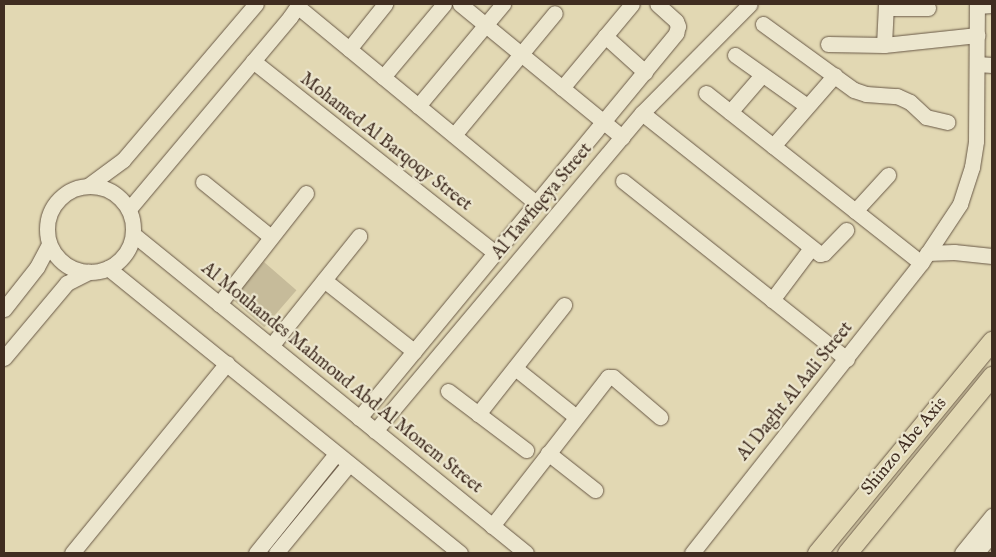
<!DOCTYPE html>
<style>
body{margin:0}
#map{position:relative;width:996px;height:557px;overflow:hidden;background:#e2d8b3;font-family:"IM FELL English",serif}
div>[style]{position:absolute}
.green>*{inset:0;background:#c6bb9a;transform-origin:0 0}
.roads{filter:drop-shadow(0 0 1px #685846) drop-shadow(0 0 1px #685846)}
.minor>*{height:15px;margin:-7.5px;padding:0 7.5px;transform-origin:7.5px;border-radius:7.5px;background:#ece6ce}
.minor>.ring{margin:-7.5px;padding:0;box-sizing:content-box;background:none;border:15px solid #ece6ce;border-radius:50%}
.major>*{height:19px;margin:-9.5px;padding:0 9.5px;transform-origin:9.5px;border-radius:9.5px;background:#e2d8b3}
span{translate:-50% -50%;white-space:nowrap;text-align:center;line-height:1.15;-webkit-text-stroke:4.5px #ece6ce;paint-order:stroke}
.street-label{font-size:18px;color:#402d21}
.frame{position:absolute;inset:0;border:5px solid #402d21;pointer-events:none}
</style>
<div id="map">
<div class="green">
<i style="left:264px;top:262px;width:43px;height:49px;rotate:41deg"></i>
</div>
<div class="roads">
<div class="minor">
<i style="left:460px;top:4px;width:210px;rotate:39.4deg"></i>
<i style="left:297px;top:6px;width:310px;rotate:39.5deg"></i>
<i style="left:977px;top:6px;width:15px;rotate:-4deg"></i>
<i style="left:886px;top:8px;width:42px"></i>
<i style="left:763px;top:24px;width:112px;rotate:36deg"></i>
<i style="left:854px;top:90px;width:13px;rotate:18deg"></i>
<i style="left:866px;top:94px;width:31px;rotate:4deg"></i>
<i style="left:897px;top:96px;width:14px;rotate:25deg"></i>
<i style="left:910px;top:102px;width:22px;rotate:43deg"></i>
<i style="left:926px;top:117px;width:22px;rotate:13deg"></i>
<i style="left:605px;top:36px;width:54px;rotate:42deg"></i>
<i style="left:828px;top:44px;width:56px;rotate:1deg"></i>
<i style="left:884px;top:45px;width:94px;rotate:-6.1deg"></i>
<i style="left:884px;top:45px;width:41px;rotate:-87.2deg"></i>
<i style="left:349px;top:49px;width:58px;rotate:-51.3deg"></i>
<i style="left:735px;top:55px;width:88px;rotate:35.3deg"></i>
<i style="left:253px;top:61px;width:309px;rotate:38.4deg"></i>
<i style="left:977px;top:64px;width:15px;rotate:4deg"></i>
<i style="left:383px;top:77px;width:95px;rotate:-50.1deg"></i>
<i style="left:562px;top:88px;width:109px;rotate:-50.2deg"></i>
<i style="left:706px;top:93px;width:274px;rotate:38.3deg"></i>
<i style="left:418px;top:106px;width:133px;rotate:-50.2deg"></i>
<i style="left:730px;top:112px;width:49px;rotate:-49.1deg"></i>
<i style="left:642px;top:113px;width:227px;rotate:38.4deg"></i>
<i style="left:820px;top:254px;width:4px;rotate:-14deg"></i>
<i style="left:824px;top:253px;width:32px;rotate:-46deg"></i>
<i style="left:454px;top:135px;width:158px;rotate:-50.4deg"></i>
<i style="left:773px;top:146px;width:94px;rotate:-48.9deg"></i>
<i style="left:623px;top:181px;width:286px;rotate:38.5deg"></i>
<i style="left:203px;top:182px;width:87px;rotate:39deg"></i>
<i style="left:89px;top:185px;width:42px;rotate:-36.3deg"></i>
<i style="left:123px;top:160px;width:205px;rotate:-49.6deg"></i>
<i class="ring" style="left:47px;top:186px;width:71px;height:71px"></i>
<i style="left:129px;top:209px;width:251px;rotate:-50deg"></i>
<i style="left:290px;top:17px;width:16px;rotate:-55deg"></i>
<i style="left:855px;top:211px;width:49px;rotate:-47.5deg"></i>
<i style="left:133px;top:234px;width:506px;rotate:39.07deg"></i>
<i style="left:927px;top:253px;width:27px;rotate:-2deg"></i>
<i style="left:954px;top:252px;width:38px;rotate:6deg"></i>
<i style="left:108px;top:268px;width:453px;rotate:39deg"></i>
<i style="left:324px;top:280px;width:115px;rotate:38.3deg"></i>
<i style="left:772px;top:300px;width:65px;rotate:-53.1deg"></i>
<i style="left:219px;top:304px;width:141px;rotate:-51.9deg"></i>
<i style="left:4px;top:309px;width:53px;rotate:-51.8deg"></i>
<i style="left:37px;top:267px;width:26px;rotate:-62deg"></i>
<i style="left:271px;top:346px;width:141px;rotate:-51.3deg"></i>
<i style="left:4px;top:358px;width:98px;rotate:-50deg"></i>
<i style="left:67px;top:283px;width:25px;rotate:-27deg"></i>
<i style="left:515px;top:368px;width:77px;rotate:38.7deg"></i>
<i style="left:448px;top:391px;width:98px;rotate:37.1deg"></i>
<i style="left:478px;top:414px;width:139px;rotate:-51.7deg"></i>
<i style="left:359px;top:418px;width:499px;rotate:-50.5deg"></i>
<i style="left:676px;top:33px;width:7px;rotate:-74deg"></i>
<i style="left:678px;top:26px;width:5px;rotate:-112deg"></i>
<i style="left:676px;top:21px;width:25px;rotate:-138deg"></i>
<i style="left:375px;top:431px;width:415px;rotate:-50deg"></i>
<i style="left:642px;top:113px;width:153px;rotate:-45.3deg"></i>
<i style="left:548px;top:453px;width:60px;rotate:38.2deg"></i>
<i style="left:492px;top:526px;width:189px;rotate:-52.1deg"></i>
<i style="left:608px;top:377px;width:5px"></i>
<i style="left:613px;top:377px;width:62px;rotate:40.4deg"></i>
<i style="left:72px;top:553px;width:245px;rotate:-50.8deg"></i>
<i style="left:256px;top:553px;width:127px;rotate:-51.1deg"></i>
<i style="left:276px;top:553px;width:115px;rotate:-50.6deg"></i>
<i style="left:692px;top:553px;width:370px;rotate:-51.7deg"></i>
<i style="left:921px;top:263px;width:71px;rotate:-56.5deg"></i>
<i style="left:960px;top:204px;width:39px;rotate:-72deg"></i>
<i style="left:972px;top:167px;width:26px;rotate:-81deg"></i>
<i style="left:976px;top:141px;width:137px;rotate:-89.6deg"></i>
<i style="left:962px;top:553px;width:48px;rotate:-51deg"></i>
<i style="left:976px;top:553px;width:25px;rotate:-50deg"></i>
</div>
<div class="major">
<i style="left:817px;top:553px;width:275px;rotate:-50.5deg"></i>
<i style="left:847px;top:553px;width:229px;rotate:-50.7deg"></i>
</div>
</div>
<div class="street-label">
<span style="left:385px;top:143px;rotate:38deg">Mohamed Al Barqoqy Street</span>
<span style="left:543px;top:202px;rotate:-50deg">Al Tawfiqeya Street</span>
<span style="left:341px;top:379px;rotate:39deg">Al Mouhandes Mahmoud Abd Al Monem Street</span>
<span style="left:796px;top:392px;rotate:-51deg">Al Daght Al Aali Street</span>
<span style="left:905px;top:447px;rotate:-50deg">Shinzo Abe Axis</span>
</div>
<div class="frame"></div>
</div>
